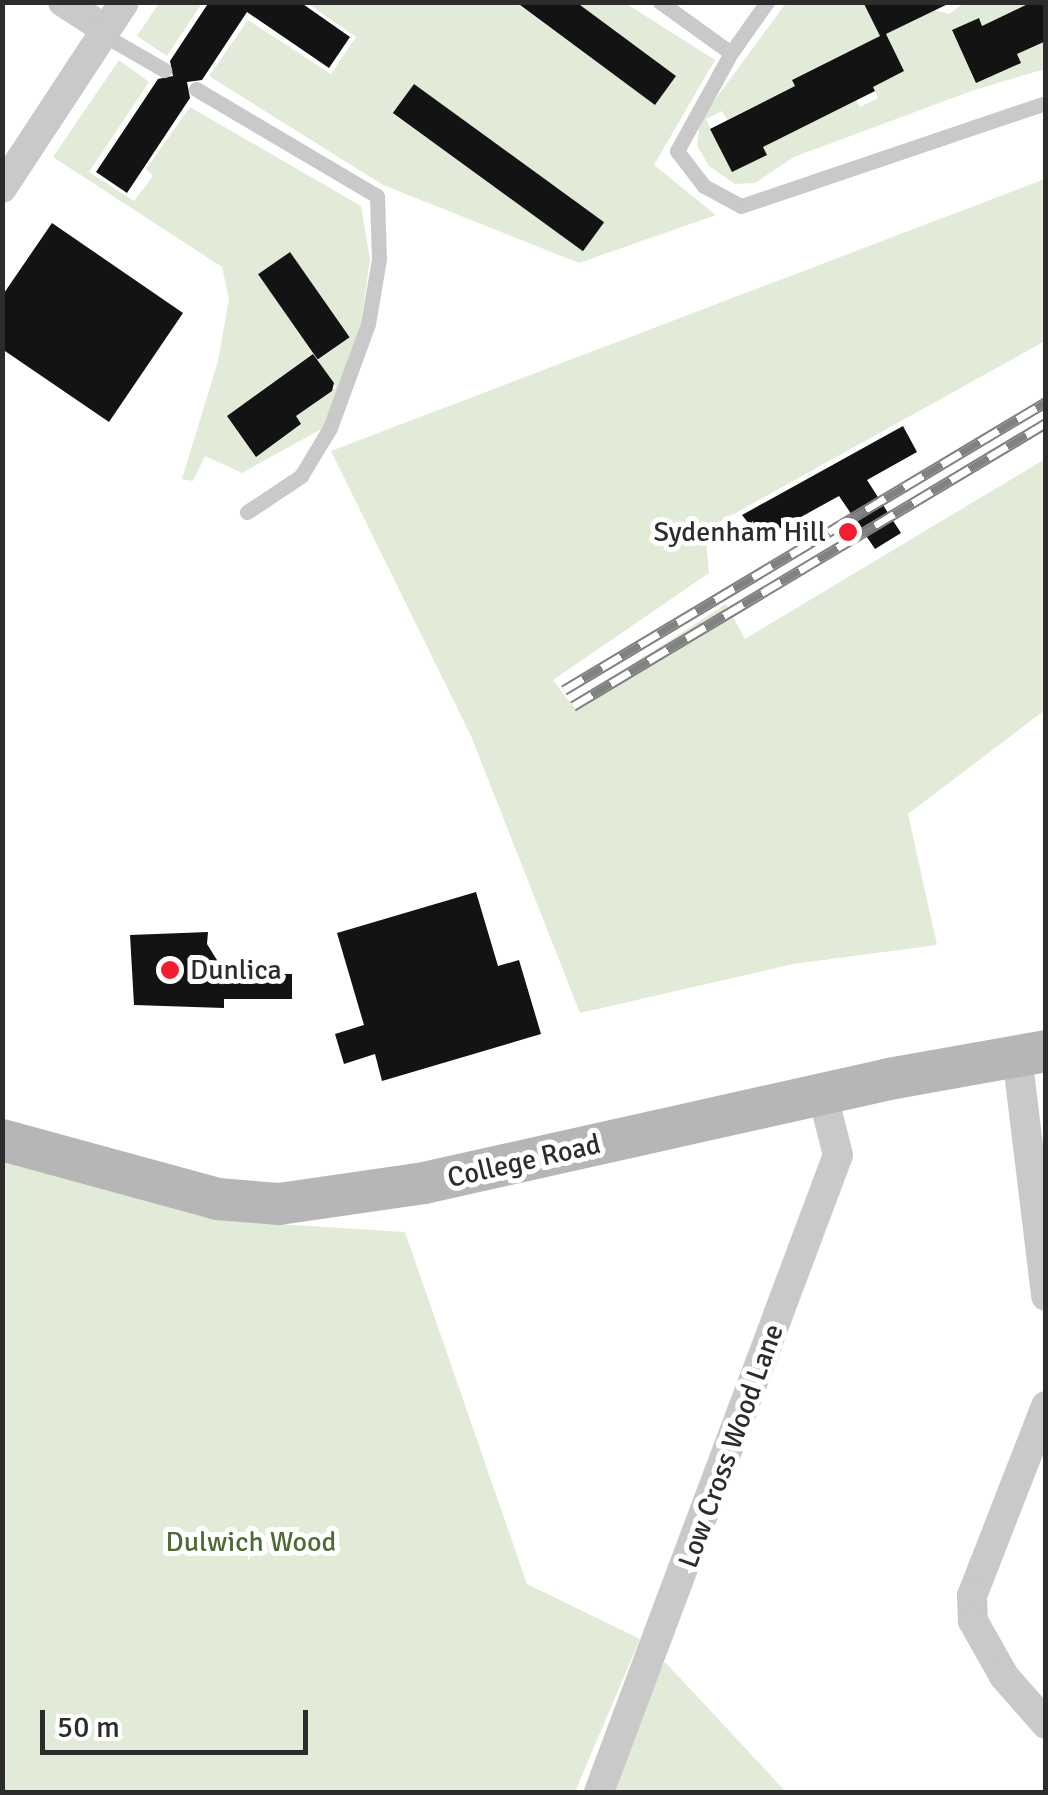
<!DOCTYPE html>
<style>
body{margin:0}
#map{position:relative;width:1048px;height:1795px;overflow:hidden;background:#fff;font-family:Signika,sans-serif}
div>[style]{position:absolute}
.green>*{inset:0;background:#e2ebd7}
.building>*{inset:0;background:#131313;transform-origin:0 0}
.lane>*{height:15px;margin:-7.5px;padding:0 7.5px;transform-origin:7.5px;border-radius:7.5px;background:#c9c9c9}
.street>*{height:30px;margin:-15px;padding:0 15px;transform-origin:15px;border-radius:15px;background:#c9c9c9}
.secondary>*{height:42px;margin:-21px;padding:0 21px;transform-origin:21px;border-radius:21px;background:#b6b6b6}
.rail>*{height:11px;margin-top:-5.5px;transform-origin:0;background:repeating-linear-gradient(90deg,#fff 0 22px,#818181 0 44px);box-sizing:border-box;border-block:2px solid #818181}
.dots>*{width:28px;height:28px;translate:-50% -50%;box-sizing:border-box;border:5px solid #fff;border-radius:50%}
span{translate:-50% -50%;white-space:nowrap;text-align:center;line-height:1.15;-webkit-text-stroke:10px #fff;paint-order:stroke}
.poi-label{font-size:28px;color:#2c2c2c}
.right{translate:-100% -50%;text-align:right}
.left{translate:0 -50%;text-align:left}
.street-label{font-size:28px;color:#2c2c2c}
.park-label{font-size:28px;color:#4f6b35}
.frame{position:absolute;inset:0;border:5px solid #2c2c2c;pointer-events:none}
.scale{position:absolute;left:40px;top:1710px;width:268px;height:45px;box-sizing:border-box;border:5px solid #2c2c2c;border-top:0;padding-left:12px;font-size:30px;line-height:35px;white-space:nowrap;color:#2c2c2c;-webkit-text-stroke:8px #fff;paint-order:stroke}
</style>
<div id="map">
<div class="green">
<i style="clip-path:polygon(159px 3px,202px 3px,167px 56px,137px 36px)"></i>
<i style="clip-path:polygon(evenodd,307px 3px,516px 3px,655px 105px,676px 76px,576px 3px,625px 3px,715px 60px,654px 165px,716px 215px,579px 263px,383px 185px,209px 76px,248px 20px,331px 74px,356px 37px,307px 3px,414px 84px,603px 223px,583px 251px,393px 114px,414px 84px)"></i>
<i style="clip-path:polygon(786px 3px,863px 3px,880px 36px,793px 79px,795px 86px,727px 120px,722px 111px,706px 119px,732px 172px,766px 155px,763px 147px,816px 120px,856px 100px,860px 107px,878px 98px,873px 87px,886px 34px,915px 20px,906px 3px,949px 14px,964px 3px,1032px 3px,982px 26px,978px 18px,952px 31px,977px 83px,1017px 54px,1045px 41px,1045px 69px,974px 90px,794px 157px,755px 183px,735px 184px,709px 166px,697px 146px,700px 120px)"></i>
<i style="clip-path:polygon(evenodd,119px 60px,149px 82px,89px 172px,134px 201px,153px 176px,146px 169px,190px 107px,361px 206px,370px 259px,361px 324px,325px 427px,242px 473px,205px 456px,193px 481px,182px 479px,218px 361px,229px 299px,222px 267px,53px 157px,119px 60px,289px 252px,350px 337px,318px 360px,336px 387px,296px 416px,301px 425px,257px 456px,227px 416px,314px 353px,258px 275px,289px 252px)"></i>
<i style="clip-path:polygon(1045px 179px,1045px 341px,705px 530px,709px 573px,553px 680px,571px 704px,726px 604px,745px 639px,1045px 459px,1045px 710px,908px 814px,937px 945px,793px 964px,580px 1013px,471px 736px,331px 451px)"></i>
<i style="clip-path:polygon(2px 1152px,230px 1221px,405px 1232px,527px 1584px,640px 1639px,575px 1792px,3px 1792px)"></i>
<i style="clip-path:polygon(665px 1662px,786px 1792px,613px 1792px,621px 1743px)"></i>
</div>
<div class="building">
<i style="clip-path:polygon(209px 2px,300px 2px,350px 37px,329px 68px,247px 12px,202px 80px,187px 82px,190px 98px,127px 193px,96px 172px,158px 79px,173px 76px,170px 61px)"></i>
<i style="clip-path:polygon(516px 2px,576px 2px,676px 76px,655px 105px)"></i>
<i style="clip-path:polygon(863px 2px,952px 2px,886px 34px,904px 71px,873px 87px,875px 91px,763px 147px,767px 155px,732px 172px,710px 129px,795px 86px,792px 80px,880px 36px)"></i>
<i style="clip-path:polygon(1032px 2px,1046px 2px,1046px 41px,1017px 54px,1021px 63px,976px 83px,952px 30px,979px 18px,982px 26px)"></i>
<i style="left:414px;top:84px;width:235px;height:36px;rotate:36deg"></i>
<i style="clip-path:polygon(52px 223px,183px 313px,109px 422px,2px 349px,2px 296px)"></i>
<i style="left:290px;top:252px;width:104px;height:39px;rotate:55deg"></i>
<i style="clip-path:polygon(313px 354px,334px 383px,332px 391px,296px 416px,301px 424px,256px 457px,227px 416px)"></i>
<i style="clip-path:polygon(903px 426px,917px 452px,867px 480px,901px 533px,875px 549px,839px 496px,761px 539px,742px 515px)"></i>
<i style="clip-path:polygon(476px 892px,498px 966px,519px 960px,541px 1034px,382px 1081px,375px 1054px,344px 1064px,335px 1034px,364px 1025px,337px 933px)"></i>
<i style="clip-path:polygon(208px 932px,207px 944px,225px 973px,292px 974px,292px 999px,224px 999px,224px 1008px,134px 1005px,130px 935px)"></i>
</div>
<div class="lane">
<i style="left:660px;top:2px;width:87px;rotate:35.7deg"></i>
<i style="left:767px;top:2px;width:62px;rotate:125.2deg"></i>
<i style="left:731px;top:53px;width:112px;rotate:118.9deg"></i>
<i style="left:677px;top:151px;width:44px;rotate:52.4deg"></i>
<i style="left:704px;top:186px;width:42px;rotate:28.4deg"></i>
<i style="left:741px;top:206px;width:322px;rotate:-18.7deg"></i>
<i style="left:102px;top:34px;width:72px;rotate:30.1deg"></i>
<i style="left:196px;top:89px;width:210px;rotate:30.6deg"></i>
<i style="left:377px;top:196px;width:63px;rotate:88.2deg"></i>
<i style="left:379px;top:259px;width:66px;rotate:99.6deg"></i>
<i style="left:368px;top:324px;width:111px;rotate:110.1deg"></i>
<i style="left:330px;top:428px;width:56px;rotate:121.1deg"></i>
<i style="left:301px;top:476px;width:65px;rotate:146.3deg"></i>
</div>
<div class="street">
<i style="left:63px;top:2px;width:50px;rotate:32.7deg"></i>
<i style="left:2px;top:188px;width:222px;rotate:-56.7deg"></i>
<i style="left:1017px;top:1055px;width:243px;rotate:83.1deg"></i>
<i style="left:1046px;top:1406px;width:204px;rotate:111.3deg"></i>
<i style="left:972px;top:1596px;width:25px;rotate:88deg"></i>
<i style="left:973px;top:1621px;width:63px;rotate:60.6deg"></i>
<i style="left:1004px;top:1676px;width:64px;rotate:48.8deg"></i>
<i style="left:599px;top:1792px;width:680px;rotate:-69.43deg"></i>
<i style="left:838px;top:1155px;width:61px;rotate:-104.3deg"></i>
</div>
<div class="secondary">
<i style="left:2px;top:1140px;width:223px;rotate:15.3deg"></i>
<i style="left:217px;top:1199px;width:62px;rotate:4.6deg"></i>
<i style="left:279px;top:1204px;width:147px;rotate:-8.2deg"></i>
<i style="left:424px;top:1183px;width:476px;rotate:-12.6deg"></i>
<i style="left:889px;top:1079px;width:159px;rotate:-10.1deg"></i>
</div>
<div class="rail">
<i style="left:564px;top:690px;width:561px;rotate:-30.86deg"></i>
<i style="left:573px;top:706px;width:551px;rotate:-30.89deg"></i>
</div>
<div class="dots">
<i style="left:848px;top:532px;background:#f61b2d"></i>
<i style="left:170px;top:970px;background:#f61b2d"></i>
</div>
<div class="poi-label">
<span class="right" style="left:826px;top:532px">Sydenham Hill</span>
<span class="left" style="left:190px;top:970px">Dunlica</span>
</div>
<div class="street-label">
<span style="left:524px;top:1161px;rotate:-13deg">College Road</span>
<span style="left:731px;top:1446px;rotate:-70deg">Low Cross Wood Lane</span>
</div>
<div class="park-label">
<span style="left:251px;top:1542px">Dulwich Wood</span>
</div>
<div class="frame"></div>
<div class="scale">50 m</div>
</div>
